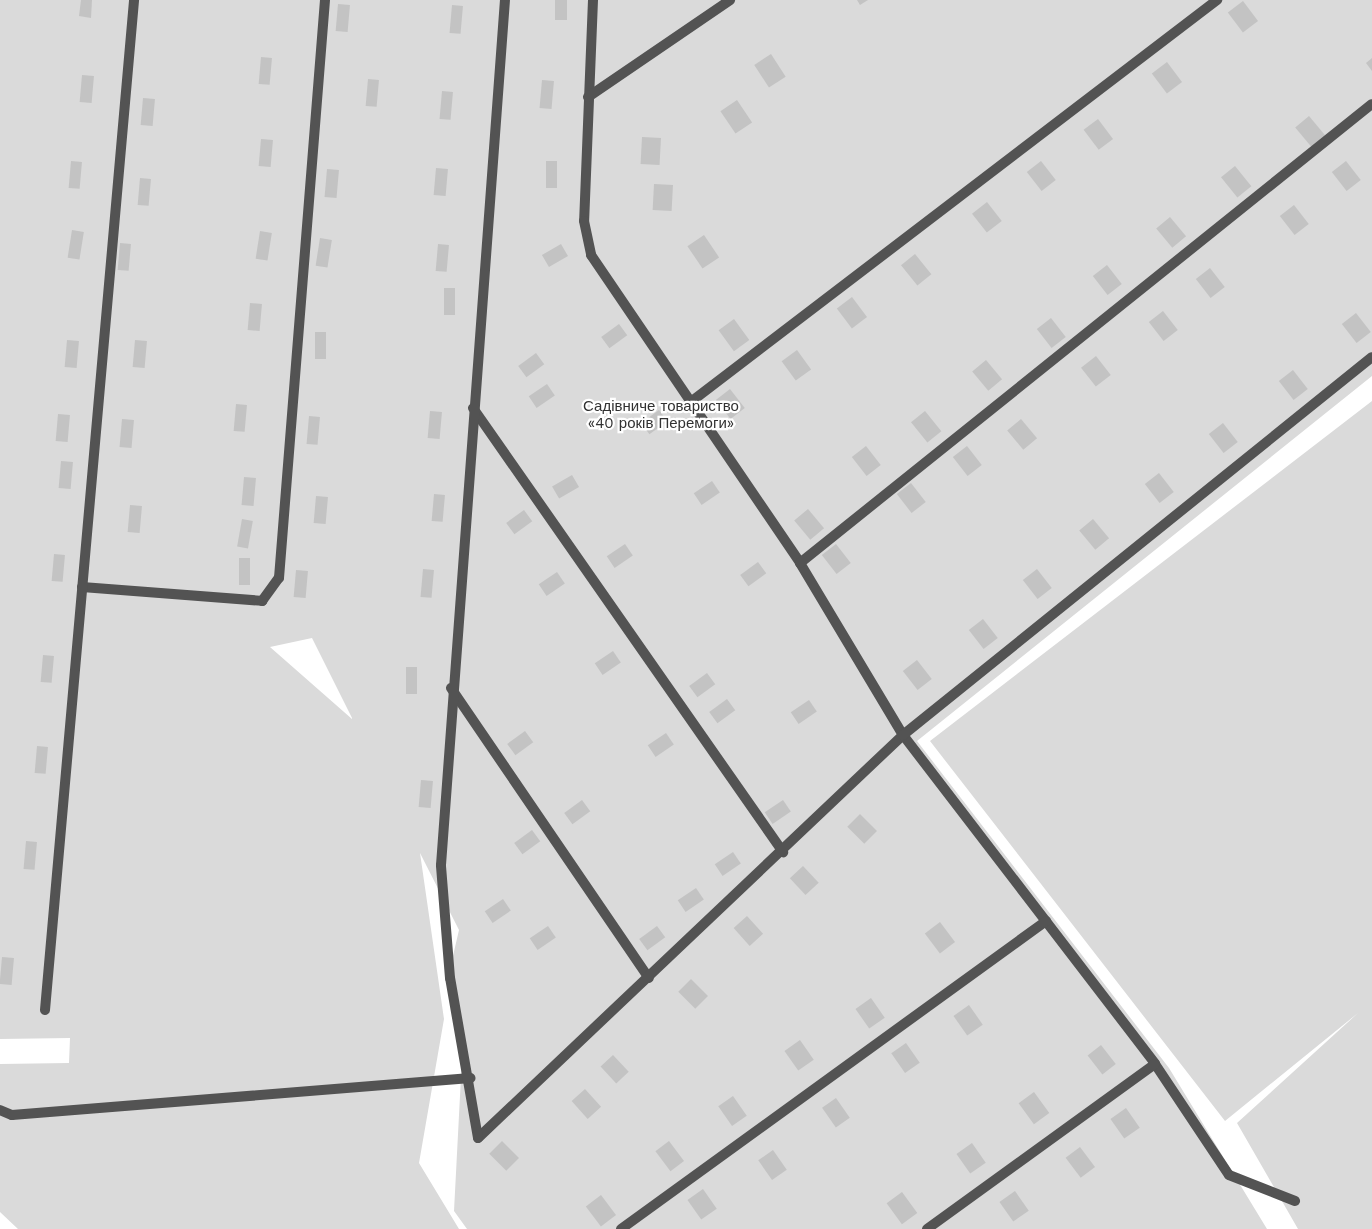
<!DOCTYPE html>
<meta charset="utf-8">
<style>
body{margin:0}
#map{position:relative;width:1372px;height:1229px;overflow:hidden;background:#fff;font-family:"Work Sans",sans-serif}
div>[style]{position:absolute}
.green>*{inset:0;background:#dadada}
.building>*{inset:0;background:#c3c3c3;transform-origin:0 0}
.service>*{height:10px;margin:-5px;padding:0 5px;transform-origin:5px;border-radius:5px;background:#535353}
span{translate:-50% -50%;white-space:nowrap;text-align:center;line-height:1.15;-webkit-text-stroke:4.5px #fff;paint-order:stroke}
.park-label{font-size:15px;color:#313131}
</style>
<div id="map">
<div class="green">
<i style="clip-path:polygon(evenodd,0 0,1372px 0,1372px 376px,917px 741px,1169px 1068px,1267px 1229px,467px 1229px,454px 1211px,463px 1038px,452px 960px,459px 930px,420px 853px,444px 1019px,419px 1163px,459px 1229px,18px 1229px,0 1212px,0 1064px,69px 1063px,70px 1038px,0 1039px,0 0,312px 638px,352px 718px,352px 719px,270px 647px,312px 638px)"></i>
<i style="clip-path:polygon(1372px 401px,1372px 1229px,1298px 1229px,1237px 1123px,1358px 1013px,1225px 1121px,930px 741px)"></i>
</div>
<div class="building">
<i style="clip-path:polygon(81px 0,92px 0,91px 18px,79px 16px)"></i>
<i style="left:555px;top:0;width:12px;height:20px"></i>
<i style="clip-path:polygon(857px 0,868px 0,860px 5px)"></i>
<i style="left:1243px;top:1px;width:25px;height:19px;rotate:53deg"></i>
<i style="left:338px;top:4px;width:12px;height:27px;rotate:5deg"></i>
<i style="left:452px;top:5px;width:11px;height:28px;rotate:5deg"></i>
<i style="left:771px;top:54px;width:27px;height:20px;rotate:57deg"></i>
<i style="left:261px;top:57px;width:11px;height:27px;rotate:5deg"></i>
<i style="clip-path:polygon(1372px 58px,1372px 71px,1366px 63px)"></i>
<i style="left:1167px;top:62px;width:25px;height:19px;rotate:53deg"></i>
<i style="left:82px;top:75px;width:12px;height:27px;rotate:5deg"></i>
<i style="left:368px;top:79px;width:11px;height:27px;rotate:5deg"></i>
<i style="left:542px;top:80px;width:12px;height:28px;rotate:5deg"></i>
<i style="left:442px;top:91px;width:11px;height:28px;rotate:5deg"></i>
<i style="left:143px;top:98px;width:12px;height:27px;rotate:5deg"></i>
<i style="left:737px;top:100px;width:27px;height:20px;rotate:56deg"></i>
<i style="left:1309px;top:116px;width:25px;height:18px;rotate:50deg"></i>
<i style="left:1098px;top:119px;width:25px;height:18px;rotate:53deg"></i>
<i style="left:642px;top:137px;width:19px;height:27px;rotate:3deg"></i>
<i style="left:261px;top:139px;width:12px;height:27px;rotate:5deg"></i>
<i style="left:71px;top:161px;width:11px;height:27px;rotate:5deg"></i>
<i style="left:546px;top:161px;width:11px;height:27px"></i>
<i style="left:1041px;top:161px;width:24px;height:18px;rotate:52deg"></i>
<i style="left:1346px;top:161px;width:24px;height:18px;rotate:52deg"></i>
<i style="left:1235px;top:166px;width:26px;height:18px;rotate:51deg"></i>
<i style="left:436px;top:168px;width:12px;height:27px;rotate:5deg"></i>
<i style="left:327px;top:169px;width:12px;height:28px;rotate:5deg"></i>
<i style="left:140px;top:178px;width:11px;height:27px;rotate:5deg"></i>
<i style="left:654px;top:184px;width:19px;height:26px;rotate:3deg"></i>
<i style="left:987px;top:202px;width:24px;height:19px;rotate:52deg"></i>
<i style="left:1294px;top:205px;width:24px;height:18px;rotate:52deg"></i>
<i style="left:1170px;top:217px;width:25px;height:18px;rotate:50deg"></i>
<i style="left:72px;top:230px;width:12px;height:28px;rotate:9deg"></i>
<i style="left:260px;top:231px;width:12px;height:28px;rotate:9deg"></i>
<i style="left:704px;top:235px;width:27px;height:20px;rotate:56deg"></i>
<i style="left:320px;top:238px;width:12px;height:28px;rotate:9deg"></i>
<i style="left:120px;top:243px;width:11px;height:27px;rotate:5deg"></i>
<i style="left:438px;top:244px;width:11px;height:27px;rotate:5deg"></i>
<i style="left:561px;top:244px;width:14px;height:22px;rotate:60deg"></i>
<i style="left:915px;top:254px;width:26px;height:18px;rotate:51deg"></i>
<i style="left:1107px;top:265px;width:24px;height:18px;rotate:52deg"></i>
<i style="left:1210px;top:268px;width:24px;height:18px;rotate:52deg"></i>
<i style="left:444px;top:288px;width:11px;height:27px"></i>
<i style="left:852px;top:297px;width:25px;height:19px;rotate:53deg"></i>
<i style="left:250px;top:303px;width:12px;height:27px;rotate:5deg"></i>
<i style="left:1163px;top:311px;width:24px;height:18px;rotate:52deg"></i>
<i style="left:1356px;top:313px;width:24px;height:18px;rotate:52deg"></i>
<i style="left:1051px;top:318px;width:24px;height:18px;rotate:52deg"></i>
<i style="left:734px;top:319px;width:26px;height:19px;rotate:54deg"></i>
<i style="left:619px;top:324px;width:14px;height:22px;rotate:54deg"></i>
<i style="left:315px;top:332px;width:11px;height:27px"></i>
<i style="left:67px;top:340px;width:12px;height:27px;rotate:5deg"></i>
<i style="left:135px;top:340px;width:12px;height:27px;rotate:5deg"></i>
<i style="left:797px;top:350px;width:24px;height:19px;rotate:54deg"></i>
<i style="left:536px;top:353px;width:14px;height:22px;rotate:54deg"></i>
<i style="left:1096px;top:356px;width:24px;height:19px;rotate:52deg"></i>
<i style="left:986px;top:360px;width:25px;height:18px;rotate:50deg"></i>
<i style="left:1293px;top:370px;width:24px;height:18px;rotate:52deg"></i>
<i style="left:547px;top:384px;width:14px;height:22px;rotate:56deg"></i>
<i style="left:730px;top:389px;width:24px;height:18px;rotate:52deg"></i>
<i style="left:236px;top:404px;width:11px;height:27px;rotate:5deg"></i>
<i style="left:659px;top:410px;width:14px;height:22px;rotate:54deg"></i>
<i style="left:430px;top:411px;width:12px;height:27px;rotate:5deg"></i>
<i style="left:925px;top:411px;width:26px;height:18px;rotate:51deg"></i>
<i style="left:58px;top:414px;width:12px;height:27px;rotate:5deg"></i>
<i style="left:309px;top:416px;width:11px;height:28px;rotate:5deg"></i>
<i style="left:122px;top:419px;width:12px;height:28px;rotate:5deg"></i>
<i style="left:1021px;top:419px;width:25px;height:18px;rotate:50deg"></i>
<i style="left:1223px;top:423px;width:24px;height:18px;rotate:52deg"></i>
<i style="left:866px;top:446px;width:24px;height:18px;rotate:52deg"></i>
<i style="left:967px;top:446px;width:24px;height:18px;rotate:52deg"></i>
<i style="left:61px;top:461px;width:12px;height:27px;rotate:5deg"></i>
<i style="left:1159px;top:473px;width:24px;height:18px;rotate:52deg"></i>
<i style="left:572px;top:475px;width:14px;height:23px;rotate:60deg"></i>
<i style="left:244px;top:477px;width:12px;height:28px;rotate:5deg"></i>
<i style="left:712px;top:481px;width:14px;height:22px;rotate:56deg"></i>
<i style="left:911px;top:483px;width:24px;height:18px;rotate:52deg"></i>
<i style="left:434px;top:494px;width:11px;height:27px;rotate:5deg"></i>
<i style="left:316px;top:496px;width:12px;height:27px;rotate:5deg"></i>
<i style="left:130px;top:505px;width:12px;height:27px;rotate:5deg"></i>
<i style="left:808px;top:509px;width:25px;height:18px;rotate:50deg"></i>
<i style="left:524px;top:510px;width:14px;height:22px;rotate:54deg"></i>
<i style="left:242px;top:519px;width:11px;height:28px;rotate:10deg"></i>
<i style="left:1093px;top:519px;width:25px;height:18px;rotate:50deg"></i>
<i style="left:625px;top:544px;width:14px;height:22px;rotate:56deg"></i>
<i style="left:836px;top:544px;width:24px;height:18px;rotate:52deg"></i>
<i style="left:54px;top:554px;width:11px;height:27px;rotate:5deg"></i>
<i style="left:239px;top:558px;width:11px;height:27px"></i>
<i style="left:758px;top:562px;width:14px;height:22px;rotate:54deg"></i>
<i style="left:423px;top:569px;width:11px;height:28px;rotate:5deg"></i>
<i style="left:1037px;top:569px;width:24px;height:18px;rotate:52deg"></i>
<i style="left:296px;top:570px;width:12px;height:27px;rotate:5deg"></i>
<i style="left:557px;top:572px;width:14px;height:22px;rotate:56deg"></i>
<i style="left:983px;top:619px;width:24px;height:18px;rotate:52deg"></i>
<i style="left:613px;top:651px;width:14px;height:22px;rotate:56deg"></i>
<i style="left:43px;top:655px;width:11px;height:27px;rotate:5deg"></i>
<i style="left:917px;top:660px;width:24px;height:18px;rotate:52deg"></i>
<i style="left:406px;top:667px;width:11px;height:27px"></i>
<i style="left:707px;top:673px;width:14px;height:22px;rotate:54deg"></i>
<i style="left:727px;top:699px;width:14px;height:22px;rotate:54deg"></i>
<i style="left:809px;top:700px;width:14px;height:22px;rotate:56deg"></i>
<i style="left:525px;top:731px;width:14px;height:22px;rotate:54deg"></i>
<i style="left:666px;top:733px;width:14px;height:22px;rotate:56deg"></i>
<i style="left:37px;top:746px;width:11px;height:27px;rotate:5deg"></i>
<i style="left:421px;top:780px;width:12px;height:27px;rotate:5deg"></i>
<i style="left:582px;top:800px;width:14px;height:22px;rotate:54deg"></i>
<i style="left:783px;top:800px;width:14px;height:22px;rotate:56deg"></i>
<i style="left:860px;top:814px;width:24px;height:18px;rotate:45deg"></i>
<i style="left:532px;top:830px;width:14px;height:22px;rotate:54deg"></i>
<i style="left:26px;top:841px;width:11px;height:28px;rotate:5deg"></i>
<i style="left:733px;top:852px;width:14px;height:22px;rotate:56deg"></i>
<i style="left:803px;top:866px;width:23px;height:18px;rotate:47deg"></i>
<i style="left:696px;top:888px;width:14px;height:22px;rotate:56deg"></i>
<i style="left:503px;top:899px;width:14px;height:22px;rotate:56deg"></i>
<i style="left:747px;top:916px;width:24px;height:18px;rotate:48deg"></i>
<i style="left:940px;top:922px;width:25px;height:19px;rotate:53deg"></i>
<i style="left:548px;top:926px;width:14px;height:22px;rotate:56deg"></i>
<i style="left:657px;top:926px;width:14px;height:22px;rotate:54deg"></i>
<i style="left:2px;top:957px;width:12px;height:27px;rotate:5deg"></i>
<i style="left:691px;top:979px;width:24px;height:18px;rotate:45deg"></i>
<i style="left:871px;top:998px;width:24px;height:19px;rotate:55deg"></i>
<i style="left:969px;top:1005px;width:24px;height:19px;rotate:55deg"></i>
<i style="left:800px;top:1040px;width:24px;height:19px;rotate:55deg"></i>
<i style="left:906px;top:1043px;width:24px;height:18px;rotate:55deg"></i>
<i style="left:1101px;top:1045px;width:24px;height:17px;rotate:52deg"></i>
<i style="left:613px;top:1055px;width:23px;height:17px;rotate:47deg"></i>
<i style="left:585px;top:1089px;width:24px;height:18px;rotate:48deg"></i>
<i style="left:1034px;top:1092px;width:26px;height:19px;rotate:54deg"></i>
<i style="left:733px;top:1096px;width:24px;height:18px;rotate:55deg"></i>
<i style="left:836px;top:1098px;width:24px;height:17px;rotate:55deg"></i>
<i style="left:1126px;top:1108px;width:24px;height:19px;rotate:55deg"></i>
<i style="left:502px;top:1141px;width:24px;height:18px;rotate:45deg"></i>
<i style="left:669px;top:1141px;width:25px;height:17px;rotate:53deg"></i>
<i style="left:972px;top:1143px;width:24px;height:19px;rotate:55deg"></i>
<i style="left:1080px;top:1147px;width:25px;height:18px;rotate:53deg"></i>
<i style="left:773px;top:1150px;width:24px;height:18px;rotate:55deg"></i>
<i style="left:703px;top:1189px;width:24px;height:19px;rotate:55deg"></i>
<i style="left:1015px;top:1191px;width:24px;height:19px;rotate:55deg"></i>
<i style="left:902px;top:1192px;width:26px;height:19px;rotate:54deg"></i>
<i style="left:601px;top:1195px;width:25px;height:19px;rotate:53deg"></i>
</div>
<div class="service">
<i style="left:593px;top:0;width:221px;rotate:92.3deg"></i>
<i style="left:584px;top:221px;width:35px;rotate:78deg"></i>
<i style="left:591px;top:255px;width:372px;rotate:55.8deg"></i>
<i style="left:800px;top:563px;width:200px;rotate:59.1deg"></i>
<i style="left:903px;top:735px;width:414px;rotate:52.5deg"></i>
<i style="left:1155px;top:1064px;width:133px;rotate:56.3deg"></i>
<i style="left:1229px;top:1175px;width:71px;rotate:21.5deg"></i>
<i style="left:588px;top:97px;width:172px;rotate:-34.3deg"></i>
<i style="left:692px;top:401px;width:661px;rotate:-37.37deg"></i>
<i style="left:473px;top:408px;width:542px;rotate:55.08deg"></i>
<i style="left:800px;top:563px;width:733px;rotate:-38.75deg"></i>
<i style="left:82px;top:587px;width:181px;rotate:4.4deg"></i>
<i style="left:262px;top:601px;width:29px;rotate:-54deg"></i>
<i style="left:279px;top:578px;width:580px;rotate:-85.45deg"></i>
<i style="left:451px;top:688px;width:351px;rotate:55.7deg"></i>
<i style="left:45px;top:1010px;width:1014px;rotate:-84.96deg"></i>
<i style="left:0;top:1110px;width:13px;rotate:23deg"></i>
<i style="left:12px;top:1115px;width:460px;rotate:-4.6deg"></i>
<i style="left:478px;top:1138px;width:586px;rotate:-43.48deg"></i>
<i style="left:903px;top:735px;width:602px;rotate:-38.87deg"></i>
<i style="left:478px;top:1138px;width:162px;rotate:-99.9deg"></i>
<i style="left:450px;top:978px;width:113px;rotate:-94.6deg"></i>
<i style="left:441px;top:865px;width:867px;rotate:-85.77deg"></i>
<i style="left:621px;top:1229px;width:525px;rotate:-35.93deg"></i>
<i style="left:927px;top:1229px;width:281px;rotate:-35.9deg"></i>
</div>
<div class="park-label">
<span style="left:661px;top:415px">Садівниче товариство<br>«40 років Перемоги»</span>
</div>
</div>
